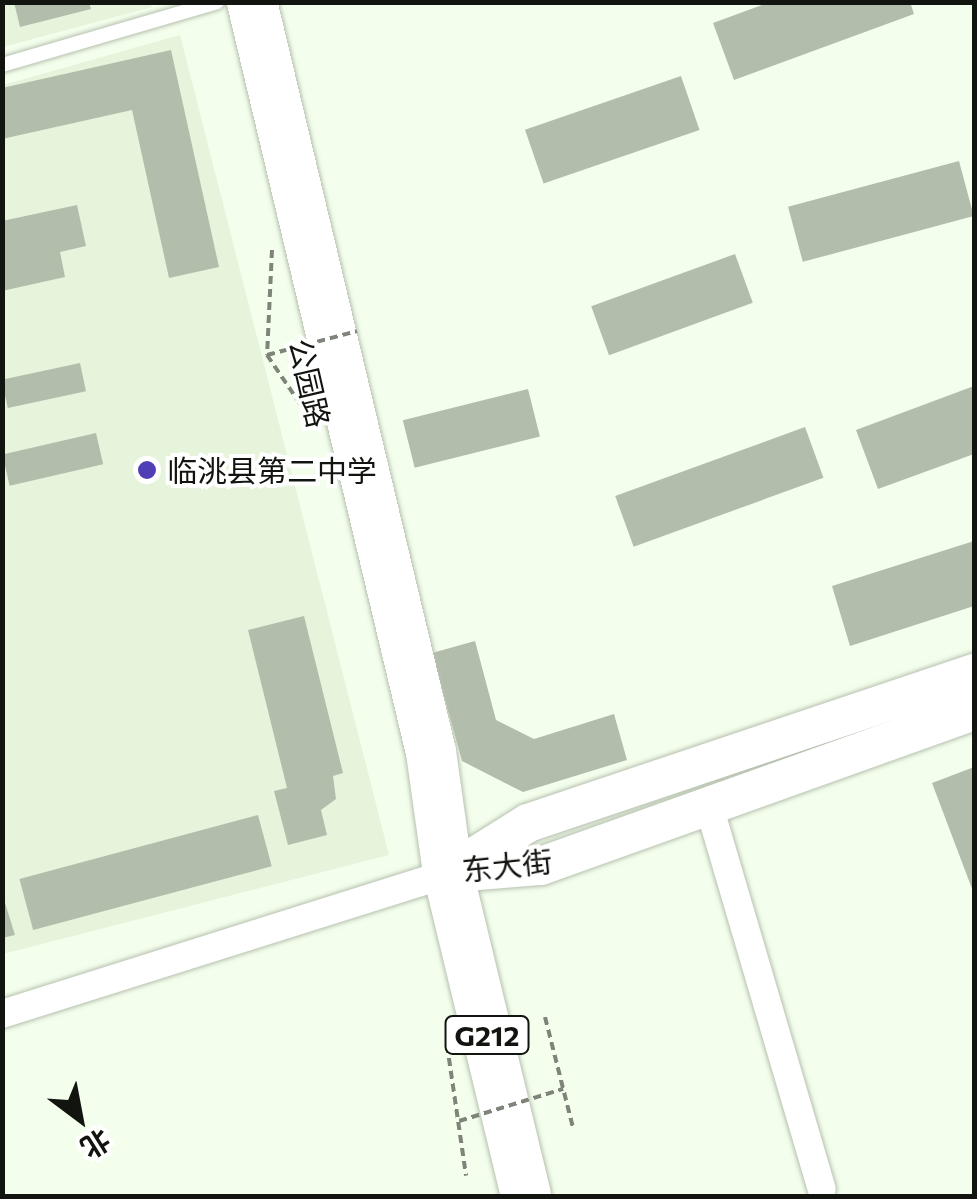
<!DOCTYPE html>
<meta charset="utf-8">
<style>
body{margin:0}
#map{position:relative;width:977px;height:1199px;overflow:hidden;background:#f3feec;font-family:Commissioner,"Noto Sans SC",sans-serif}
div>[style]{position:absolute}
.built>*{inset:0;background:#e5f4db}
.building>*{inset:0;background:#b3bdac;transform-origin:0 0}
.path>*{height:4px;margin-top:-2px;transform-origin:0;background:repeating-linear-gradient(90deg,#7e8479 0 8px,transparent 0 13px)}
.roads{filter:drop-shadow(0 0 2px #b6c0af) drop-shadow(0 0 2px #b6c0af)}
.lane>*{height:14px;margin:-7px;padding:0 7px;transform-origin:7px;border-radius:7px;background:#fff}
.street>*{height:28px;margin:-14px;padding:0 14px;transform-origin:14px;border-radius:14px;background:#fff}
.secondary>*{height:38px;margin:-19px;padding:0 19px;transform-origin:19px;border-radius:19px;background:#fff}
.highway>*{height:50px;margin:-25px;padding:0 25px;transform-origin:25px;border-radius:25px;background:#fff}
.path-bridge>*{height:4px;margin-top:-2px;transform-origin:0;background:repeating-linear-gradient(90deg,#7e8479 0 8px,transparent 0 13px)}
.dots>*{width:28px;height:28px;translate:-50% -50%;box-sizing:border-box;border:5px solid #fff;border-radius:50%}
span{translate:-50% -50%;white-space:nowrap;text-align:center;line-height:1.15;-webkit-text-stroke:8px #fff;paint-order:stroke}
.shield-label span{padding:2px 8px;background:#fff;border:2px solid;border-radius:8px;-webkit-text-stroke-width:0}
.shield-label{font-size:28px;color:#12150f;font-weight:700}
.street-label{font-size:30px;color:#12150f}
.poi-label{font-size:30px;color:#12150f}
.left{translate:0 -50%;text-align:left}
.frame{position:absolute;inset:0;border:5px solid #12150f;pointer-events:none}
.north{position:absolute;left:30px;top:1069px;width:100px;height:100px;-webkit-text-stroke:8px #fff;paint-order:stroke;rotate:148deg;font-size:28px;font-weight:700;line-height:40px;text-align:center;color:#12150f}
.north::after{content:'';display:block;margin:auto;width:35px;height:45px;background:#12150f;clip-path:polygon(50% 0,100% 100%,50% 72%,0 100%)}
</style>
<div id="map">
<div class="built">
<i style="clip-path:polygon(3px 3px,151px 3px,152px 7px,3px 47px)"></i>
<i style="clip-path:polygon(180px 35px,389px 855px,3px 954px,3px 85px)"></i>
</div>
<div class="building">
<i style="clip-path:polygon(14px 2px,89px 2px,91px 9px,20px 27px)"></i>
<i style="clip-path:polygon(770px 2px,910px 2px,914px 14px,734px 80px,713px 23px)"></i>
<i style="clip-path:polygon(171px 50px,219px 267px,169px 278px,132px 110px,2px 139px,2px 88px)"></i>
<i style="left:681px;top:76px;width:57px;height:165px;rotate:71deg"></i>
<i style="left:959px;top:161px;width:57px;height:177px;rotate:75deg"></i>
<i style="clip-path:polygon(77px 205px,86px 246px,60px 252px,65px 277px,2px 291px,2px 221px)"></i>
<i style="left:735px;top:254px;width:52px;height:153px;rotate:70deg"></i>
<i style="left:80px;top:363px;width:29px;height:80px;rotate:78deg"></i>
<i style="clip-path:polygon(974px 386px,974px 454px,878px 489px,856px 430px)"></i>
<i style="left:528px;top:389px;width:49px;height:129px;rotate:76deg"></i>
<i style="left:805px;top:427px;width:54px;height:202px;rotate:70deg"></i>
<i style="left:96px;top:433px;width:32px;height:96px;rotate:77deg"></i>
<i style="clip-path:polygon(974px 541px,974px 606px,850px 646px,832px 586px)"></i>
<i style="clip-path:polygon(304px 616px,343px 773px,333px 776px,336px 799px,321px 810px,327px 835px,288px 845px,274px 791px,287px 788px,248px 630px)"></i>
<i style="clip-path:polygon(475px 641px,496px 720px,534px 739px,614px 714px,627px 760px,523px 792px,462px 761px,432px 653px)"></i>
<i style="clip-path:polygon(974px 767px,974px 894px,932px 783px)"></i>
<i style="left:258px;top:815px;width:53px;height:247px;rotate:75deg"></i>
<i style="clip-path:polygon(2px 893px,15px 935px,2px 938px)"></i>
</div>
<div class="path">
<i style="left:272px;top:250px;width:105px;rotate:92.7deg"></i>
<i style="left:267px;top:355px;width:86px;rotate:55.9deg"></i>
<i style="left:545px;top:1017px;width:114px;rotate:75.8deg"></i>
<i style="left:447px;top:1045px;width:132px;rotate:81.7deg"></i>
</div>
<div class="roads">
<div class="lane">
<i style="left:2px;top:65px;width:224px;rotate:-16.3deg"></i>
</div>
<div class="street">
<i style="left:709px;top:806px;width:399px;rotate:73.6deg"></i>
<i style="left:2px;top:1014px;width:468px;rotate:-17.5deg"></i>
</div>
<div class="secondary">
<i style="left:448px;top:873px;width:94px;rotate:-32deg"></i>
<i style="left:528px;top:823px;width:471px;rotate:-18.6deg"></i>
<i style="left:455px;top:873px;width:86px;rotate:-4.7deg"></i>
<i style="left:541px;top:866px;width:460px;rotate:-19.7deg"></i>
</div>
<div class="highway">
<i style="left:252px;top:2px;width:771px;rotate:76.58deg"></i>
<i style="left:431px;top:752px;width:122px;rotate:82deg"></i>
<i style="left:448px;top:873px;width:332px;rotate:76.4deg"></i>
</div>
</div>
<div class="path-bridge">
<i style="left:267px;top:355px;width:93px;rotate:-14.9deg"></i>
<i style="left:459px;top:1121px;width:109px;rotate:-17.1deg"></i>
</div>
<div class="dots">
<i style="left:147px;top:470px;background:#4f3fb7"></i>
</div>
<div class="shield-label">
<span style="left:487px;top:1035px">G212</span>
</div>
<div class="street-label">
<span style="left:310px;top:383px;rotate:77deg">公园路</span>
<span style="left:507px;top:865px;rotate:-6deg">东大街</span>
</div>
<div class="poi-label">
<span class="left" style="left:167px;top:470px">临洮县第二中学</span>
</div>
<div class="frame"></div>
<div class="north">北</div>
</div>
